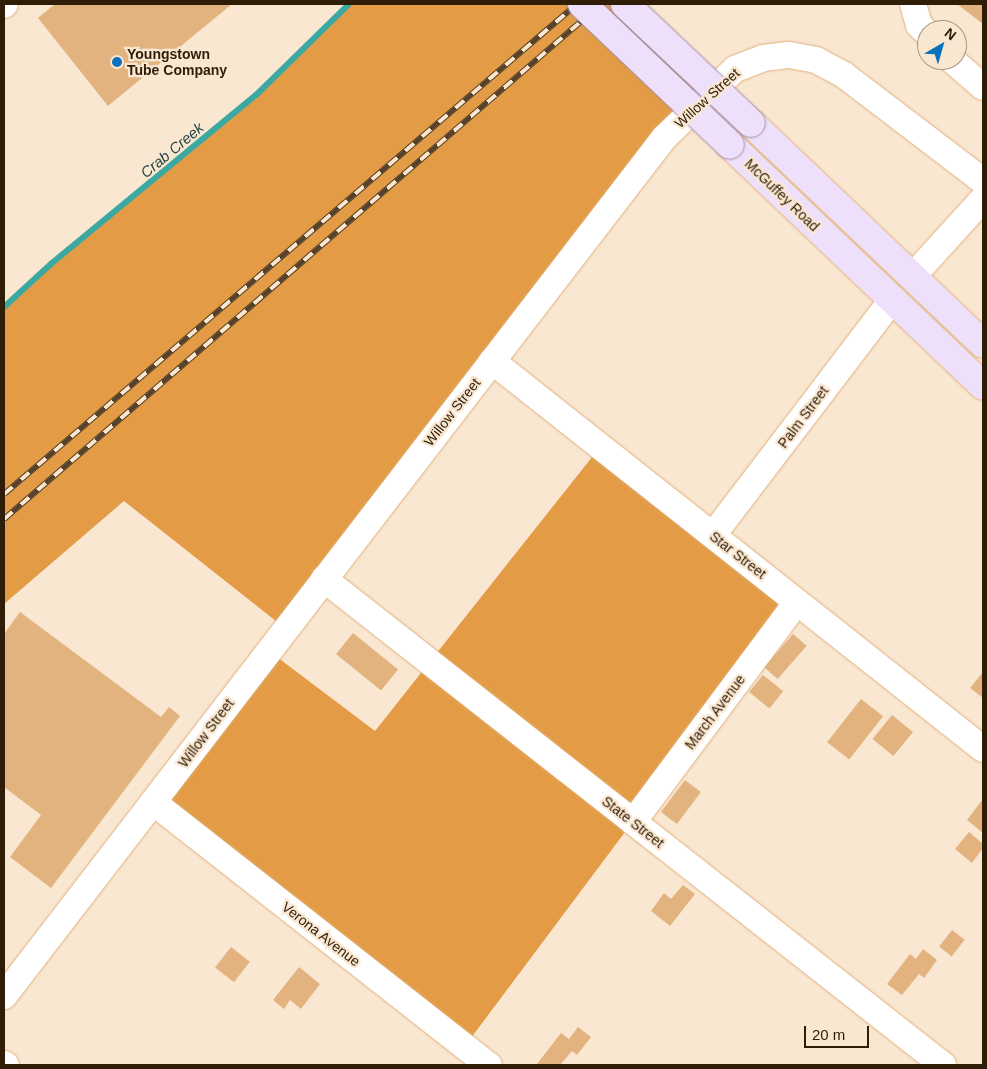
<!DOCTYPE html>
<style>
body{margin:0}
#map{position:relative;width:987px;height:1069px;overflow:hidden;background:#fae7d2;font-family:Arial,sans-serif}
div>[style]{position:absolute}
.forest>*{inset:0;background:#e39c45}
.stream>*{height:6px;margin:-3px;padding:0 3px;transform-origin:3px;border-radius:3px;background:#3ba9a2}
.building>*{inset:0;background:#e2b37f;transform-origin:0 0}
.roads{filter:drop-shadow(0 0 1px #e1b27e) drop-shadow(0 0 1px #e1b27e)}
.minor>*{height:26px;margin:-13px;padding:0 13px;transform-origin:13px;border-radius:13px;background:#fff}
.major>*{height:28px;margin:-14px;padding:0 14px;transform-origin:14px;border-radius:14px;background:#eee0fb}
.rail>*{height:5.5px;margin-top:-2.75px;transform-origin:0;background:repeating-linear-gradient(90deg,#fae7d2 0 11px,#53412c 0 22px);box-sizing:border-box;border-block:1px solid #53412c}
.bridges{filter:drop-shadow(0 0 1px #a48ea5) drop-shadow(0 0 1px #a48ea5)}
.major-bridge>*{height:28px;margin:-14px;padding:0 14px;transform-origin:14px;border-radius:14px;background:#eee0fb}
.dots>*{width:14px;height:14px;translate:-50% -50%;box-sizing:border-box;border:2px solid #fae7d2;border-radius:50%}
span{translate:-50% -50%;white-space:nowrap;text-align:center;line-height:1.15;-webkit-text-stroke:4.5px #fae7d2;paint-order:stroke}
.poi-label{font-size:14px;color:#2f1d08;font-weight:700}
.left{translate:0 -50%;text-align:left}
.street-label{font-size:14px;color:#2f1d08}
.water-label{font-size:15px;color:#274745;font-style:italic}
.frame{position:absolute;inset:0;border:5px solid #2f1d08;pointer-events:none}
.north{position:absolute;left:917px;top:20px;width:50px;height:50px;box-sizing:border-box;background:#fae7d2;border:1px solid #a99681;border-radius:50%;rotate:38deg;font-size:14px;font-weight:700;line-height:20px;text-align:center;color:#2f1d08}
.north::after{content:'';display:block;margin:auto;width:18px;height:22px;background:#0a71bc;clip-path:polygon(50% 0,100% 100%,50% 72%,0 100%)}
.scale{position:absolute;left:804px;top:1026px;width:65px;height:22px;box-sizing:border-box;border:2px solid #2f1d08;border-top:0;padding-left:6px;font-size:15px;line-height:18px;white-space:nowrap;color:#2f1d08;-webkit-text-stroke:4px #fae7d2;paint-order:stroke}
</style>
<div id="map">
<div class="forest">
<i style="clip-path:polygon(351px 4px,625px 4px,715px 89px,286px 629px,124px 501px,4px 604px,4px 307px,52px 263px,256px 95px)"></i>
<i style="clip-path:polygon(600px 447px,797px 602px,465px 1046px,153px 802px,269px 651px,375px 731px)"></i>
</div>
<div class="stream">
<i style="left:4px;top:307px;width:65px;rotate:-42.5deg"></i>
<i style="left:52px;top:263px;width:264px;rotate:-39.5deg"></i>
<i style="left:256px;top:95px;width:130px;rotate:-44.4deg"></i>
</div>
<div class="building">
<i style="clip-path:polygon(55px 4px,232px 4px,108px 106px,38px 18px)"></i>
<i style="clip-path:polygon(957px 4px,983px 4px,983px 24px)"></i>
<i style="clip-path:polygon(20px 612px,161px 717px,169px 707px,180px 716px,51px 888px,10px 857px,41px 815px,4px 787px,4px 634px)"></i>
<i style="left:353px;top:633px;width:58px;height:27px;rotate:39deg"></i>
<i style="left:793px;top:634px;width:18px;height:44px;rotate:41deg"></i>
<i style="clip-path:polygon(983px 672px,983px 698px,970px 688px)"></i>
<i style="left:763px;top:675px;width:26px;height:22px;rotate:39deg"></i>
<i style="left:861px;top:699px;width:28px;height:55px;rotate:38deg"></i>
<i style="left:892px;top:715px;width:27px;height:31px;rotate:39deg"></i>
<i style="left:685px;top:780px;width:20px;height:40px;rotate:37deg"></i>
<i style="clip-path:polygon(983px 799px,983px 833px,967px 820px)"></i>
<i style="clip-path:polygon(969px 832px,983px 844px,983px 848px,972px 863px,955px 849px)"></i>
<i style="clip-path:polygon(683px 885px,695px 894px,670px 926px,651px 911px,664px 893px,671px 899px)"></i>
<i style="left:952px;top:930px;width:16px;height:21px;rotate:38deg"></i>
<i style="left:231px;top:947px;width:24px;height:26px;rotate:38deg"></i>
<i style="clip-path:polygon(923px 949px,937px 960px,924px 978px,919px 974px,902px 995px,887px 984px,910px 954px,916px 959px)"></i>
<i style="clip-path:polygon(299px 967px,320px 984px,301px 1009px,290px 1000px,284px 1009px,273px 1000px)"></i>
<i style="clip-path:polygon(578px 1027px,591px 1037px,577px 1055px,572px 1051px,560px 1065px,537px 1064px,561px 1033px,569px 1039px)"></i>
</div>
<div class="roads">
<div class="minor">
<i style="left:913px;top:4px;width:22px;rotate:74deg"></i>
<i style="left:919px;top:25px;width:11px;rotate:45deg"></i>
<i style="left:4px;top:5px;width:1px;rotate:-45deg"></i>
<i style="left:952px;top:60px;width:41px;rotate:41.1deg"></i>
<i style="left:912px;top:277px;width:105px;rotate:-47.7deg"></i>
<i style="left:492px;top:361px;width:626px;rotate:38.32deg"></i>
<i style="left:713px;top:535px;width:297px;rotate:-52.7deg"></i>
<i style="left:324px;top:579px;width:787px;rotate:38.14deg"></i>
<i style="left:153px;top:802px;width:427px;rotate:38.1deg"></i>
<i style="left:633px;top:822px;width:274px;rotate:-53.3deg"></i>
<i style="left:4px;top:996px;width:1082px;rotate:-52.43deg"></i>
<i style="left:664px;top:138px;width:99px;rotate:-44.2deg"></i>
<i style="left:735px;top:69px;width:30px;rotate:-21deg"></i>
<i style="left:763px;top:58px;width:26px;rotate:-7deg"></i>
<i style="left:789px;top:55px;width:27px;rotate:10deg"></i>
<i style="left:816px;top:60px;width:32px;rotate:28deg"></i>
<i style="left:844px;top:75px;width:175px;rotate:37.3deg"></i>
<i style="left:4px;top:1064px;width:2px;rotate:27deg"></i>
</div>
<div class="major">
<i style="left:751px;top:123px;width:320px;rotate:43.6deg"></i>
<i style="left:730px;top:145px;width:349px;rotate:43.6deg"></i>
</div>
</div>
<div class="rail">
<i style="left:4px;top:494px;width:754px;rotate:-40.54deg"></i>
<i style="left:4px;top:519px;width:788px;rotate:-40.78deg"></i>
</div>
<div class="bridges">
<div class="major-bridge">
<i style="left:582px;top:4px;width:204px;rotate:43.6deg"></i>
<i style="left:625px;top:4px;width:173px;rotate:43.4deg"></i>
</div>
</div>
<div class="dots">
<i style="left:117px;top:62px;background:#0a71bc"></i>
</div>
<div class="poi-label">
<span class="left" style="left:127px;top:62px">Youngstown<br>Tube Company</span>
</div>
<div class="street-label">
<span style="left:707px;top:98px;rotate:-42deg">Willow Street</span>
<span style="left:782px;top:195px;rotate:44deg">McGuffey Road</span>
<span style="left:452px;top:412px;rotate:-52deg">Willow Street</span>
<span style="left:803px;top:417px;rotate:-53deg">Palm Street</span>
<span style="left:738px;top:555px;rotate:38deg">Star Street</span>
<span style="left:715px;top:712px;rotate:-53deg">March Avenue</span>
<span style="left:206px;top:733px;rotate:-53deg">Willow Street</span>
<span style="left:633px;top:822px;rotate:38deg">State Street</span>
<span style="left:321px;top:934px;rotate:38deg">Verona Avenue</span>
</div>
<div class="water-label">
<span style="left:172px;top:150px;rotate:-40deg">Crab Creek</span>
</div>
<div class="frame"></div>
<div class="north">N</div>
<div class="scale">20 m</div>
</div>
